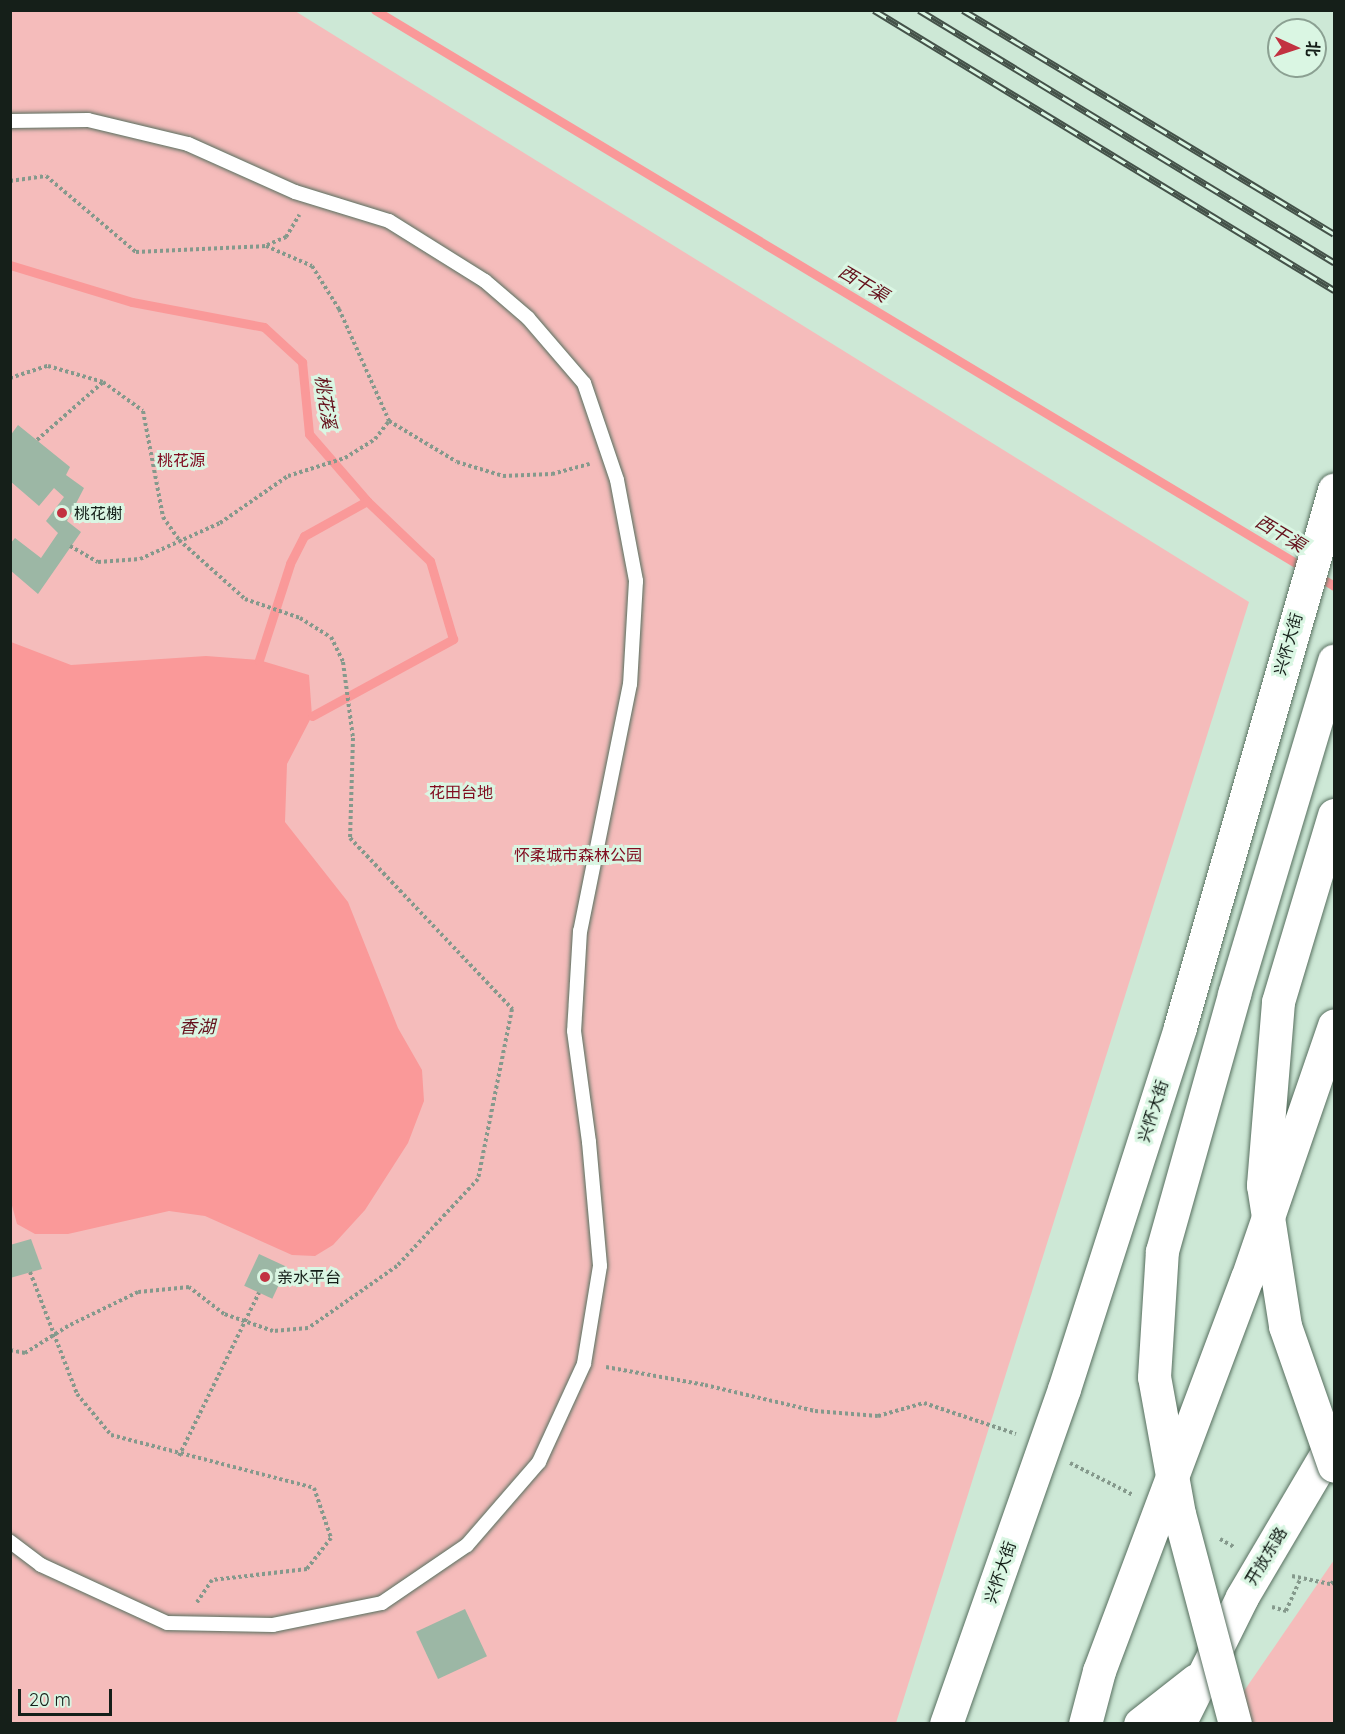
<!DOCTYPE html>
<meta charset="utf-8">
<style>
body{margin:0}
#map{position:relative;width:1345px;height:1734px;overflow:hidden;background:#cde8d6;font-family:Quicksand,"Noto Sans SC",sans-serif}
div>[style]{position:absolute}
.green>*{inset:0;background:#f5bcbb}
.water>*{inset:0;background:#fa9999}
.stream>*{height:9px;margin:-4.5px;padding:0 4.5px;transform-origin:4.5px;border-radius:4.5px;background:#fa9999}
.building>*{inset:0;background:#9cb7a5;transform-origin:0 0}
.path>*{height:4px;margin-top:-2px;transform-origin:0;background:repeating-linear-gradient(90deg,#85998c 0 3px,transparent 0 6px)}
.roads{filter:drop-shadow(0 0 2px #576f5f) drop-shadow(0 0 2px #576f5f)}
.service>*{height:14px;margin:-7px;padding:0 7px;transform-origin:7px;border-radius:7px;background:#fff}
.tertiary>*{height:33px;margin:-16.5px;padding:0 16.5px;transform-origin:16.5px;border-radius:16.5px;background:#fff}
.rail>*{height:7px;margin-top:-3.5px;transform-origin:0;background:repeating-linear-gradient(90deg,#daf6e3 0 14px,#445249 0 28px);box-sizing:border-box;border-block:2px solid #445249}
.bridges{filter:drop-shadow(0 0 2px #576f5f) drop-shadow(0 0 2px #576f5f)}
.secondary-bridge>*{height:33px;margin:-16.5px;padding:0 16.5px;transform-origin:16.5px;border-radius:16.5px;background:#fff}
.trunk-bridge>*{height:33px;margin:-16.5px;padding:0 16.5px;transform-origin:16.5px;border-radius:16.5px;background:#fff}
.dots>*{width:16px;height:16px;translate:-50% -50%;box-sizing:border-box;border:3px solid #daf6e3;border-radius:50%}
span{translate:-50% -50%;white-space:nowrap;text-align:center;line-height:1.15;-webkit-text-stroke:6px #daf6e3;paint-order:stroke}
.park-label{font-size:16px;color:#810d21}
.poi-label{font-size:16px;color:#151f19}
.left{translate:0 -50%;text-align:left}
.street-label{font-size:16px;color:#151f19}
.water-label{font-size:18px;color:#640f1a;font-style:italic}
.frame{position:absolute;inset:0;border:12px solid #151f19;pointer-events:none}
.north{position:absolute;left:1267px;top:18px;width:60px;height:60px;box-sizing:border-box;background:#daf6e3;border:2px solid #8ba092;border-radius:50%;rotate:93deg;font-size:16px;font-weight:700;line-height:24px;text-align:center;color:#151f19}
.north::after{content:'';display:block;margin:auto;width:21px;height:27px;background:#c23241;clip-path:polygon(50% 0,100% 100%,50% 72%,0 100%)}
.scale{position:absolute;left:18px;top:1689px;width:94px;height:27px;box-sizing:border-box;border:3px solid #151f19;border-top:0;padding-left:8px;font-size:18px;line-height:21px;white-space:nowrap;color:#151f19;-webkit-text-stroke:4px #daf6e3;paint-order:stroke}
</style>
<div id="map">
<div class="green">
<i style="clip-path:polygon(11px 11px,295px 11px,1249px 602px,896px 1723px,11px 1723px)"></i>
<i style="clip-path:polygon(1334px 1560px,1334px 1723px,1222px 1723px)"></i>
</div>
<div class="water">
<i style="clip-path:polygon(11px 642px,71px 665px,206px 656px,259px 660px,309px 675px,312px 716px,287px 764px,285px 822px,348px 902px,398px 1028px,422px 1070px,424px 1101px,408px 1143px,365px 1210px,333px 1245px,315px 1256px,292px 1255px,205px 1216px,169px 1211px,68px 1234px,35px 1234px,17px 1224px,10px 1198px)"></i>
</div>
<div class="stream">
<i style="left:375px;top:10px;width:1084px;rotate:30.99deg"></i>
<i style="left:10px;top:265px;width:127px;rotate:16.9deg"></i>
<i style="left:132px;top:302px;width:134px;rotate:10.7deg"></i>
<i style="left:264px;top:327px;width:52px;rotate:42.6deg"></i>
<i style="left:302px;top:362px;width:72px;rotate:84.4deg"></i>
<i style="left:309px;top:434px;width:89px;rotate:49.1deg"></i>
<i style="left:367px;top:501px;width:72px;rotate:150.9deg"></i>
<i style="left:304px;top:536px;width:31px;rotate:117deg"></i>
<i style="left:290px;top:564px;width:101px;rotate:107.9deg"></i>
<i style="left:1316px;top:575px;width:21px;rotate:31deg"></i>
<i style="left:312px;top:716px;width:161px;rotate:-28.6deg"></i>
<i style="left:453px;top:639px;width:81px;rotate:-106.4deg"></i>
<i style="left:430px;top:561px;width:87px;rotate:-136.4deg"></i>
</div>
<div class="building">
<i style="clip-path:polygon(18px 425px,70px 467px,66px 475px,84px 488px,67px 521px,81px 532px,38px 594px,10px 570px,10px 544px,15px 538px,41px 558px,58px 533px,46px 521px,64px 497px,54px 488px,39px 506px,10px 481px,10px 436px)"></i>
<i style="clip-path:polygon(31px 1239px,42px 1269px,10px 1278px,10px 1245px)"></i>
<i style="left:259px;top:1254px;width:31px;height:35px;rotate:25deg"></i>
<i style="left:465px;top:1609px;width:52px;height:54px;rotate:65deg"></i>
</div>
<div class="path">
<i style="left:10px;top:181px;width:36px;rotate:-8deg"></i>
<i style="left:46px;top:176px;width:118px;rotate:40.2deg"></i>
<i style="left:136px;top:252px;width:130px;rotate:-2.6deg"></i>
<i style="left:266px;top:246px;width:50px;rotate:23.5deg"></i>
<i style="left:312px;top:266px;width:51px;rotate:57.9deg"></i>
<i style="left:339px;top:309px;width:123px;rotate:65.9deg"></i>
<i style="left:389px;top:421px;width:79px;rotate:31.1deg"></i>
<i style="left:457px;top:462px;width:48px;rotate:16.9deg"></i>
<i style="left:503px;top:476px;width:49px;rotate:-2.3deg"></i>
<i style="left:552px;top:474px;width:39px;rotate:-15deg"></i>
<i style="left:267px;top:245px;width:21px;rotate:-23deg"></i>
<i style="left:286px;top:237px;width:26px;rotate:-59deg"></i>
<i style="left:10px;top:378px;width:40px;rotate:-18deg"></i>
<i style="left:48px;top:366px;width:57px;rotate:16.2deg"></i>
<i style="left:103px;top:382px;width:49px;rotate:35.9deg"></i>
<i style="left:143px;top:411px;width:108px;rotate:79.3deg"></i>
<i style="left:163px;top:517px;width:28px;rotate:55deg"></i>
<i style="left:179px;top:540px;width:89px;rotate:41.8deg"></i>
<i style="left:245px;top:599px;width:58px;rotate:19.1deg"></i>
<i style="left:300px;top:618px;width:36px;rotate:32deg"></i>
<i style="left:331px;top:637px;width:28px;rotate:64deg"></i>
<i style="left:343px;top:662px;width:77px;rotate:82.5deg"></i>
<i style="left:353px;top:738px;width:100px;rotate:91.7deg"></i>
<i style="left:350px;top:838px;width:236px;rotate:46.5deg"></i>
<i style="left:512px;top:1009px;width:173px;rotate:101.3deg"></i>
<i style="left:478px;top:1179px;width:119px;rotate:133deg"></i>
<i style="left:397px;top:1266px;width:108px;rotate:145.1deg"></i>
<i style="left:308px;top:1328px;width:35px;rotate:175deg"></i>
<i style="left:273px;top:1331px;width:52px;rotate:-160.9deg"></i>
<i style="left:224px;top:1314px;width:44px;rotate:-142.4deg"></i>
<i style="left:189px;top:1287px;width:51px;rotate:174.4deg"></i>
<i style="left:138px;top:1292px;width:78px;rotate:154.1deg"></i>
<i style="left:68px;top:1326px;width:51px;rotate:147.9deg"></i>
<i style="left:25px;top:1353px;width:15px;rotate:-169deg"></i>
<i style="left:37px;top:440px;width:88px;rotate:-41.3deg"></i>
<i style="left:70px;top:546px;width:32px;rotate:30deg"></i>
<i style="left:98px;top:562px;width:42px;rotate:-4.1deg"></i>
<i style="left:140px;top:559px;width:88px;rotate:-24.2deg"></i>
<i style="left:220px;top:523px;width:83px;rotate:-34.7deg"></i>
<i style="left:288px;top:476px;width:60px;rotate:-17.5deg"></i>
<i style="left:345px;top:458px;width:36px;rotate:-32deg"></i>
<i style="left:375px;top:439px;width:23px;rotate:-52deg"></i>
<i style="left:30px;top:1272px;width:131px;rotate:68.9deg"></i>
<i style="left:77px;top:1394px;width:53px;rotate:50.3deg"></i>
<i style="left:111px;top:1435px;width:210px;rotate:14.6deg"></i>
<i style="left:314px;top:1488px;width:53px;rotate:71.2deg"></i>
<i style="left:331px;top:1538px;width:39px;rotate:128deg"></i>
<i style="left:307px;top:1569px;width:96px;rotate:173.4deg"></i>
<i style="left:212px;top:1580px;width:27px;rotate:124deg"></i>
<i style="left:606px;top:1367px;width:101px;rotate:10.3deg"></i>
<i style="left:705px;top:1385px;width:113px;rotate:13.3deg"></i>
<i style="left:815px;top:1411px;width:63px;rotate:4.5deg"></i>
<i style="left:878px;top:1416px;width:48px;rotate:-15.8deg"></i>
<i style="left:924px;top:1403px;width:97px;rotate:18.6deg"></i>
<i style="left:179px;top:1456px;width:182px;rotate:-63.9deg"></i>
<i style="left:1070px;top:1463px;width:71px;rotate:26.9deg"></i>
<i style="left:1220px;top:1539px;width:16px;rotate:30deg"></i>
<i style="left:1292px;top:1576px;width:40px;rotate:12deg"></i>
<i style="left:1331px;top:1584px;width:4px;rotate:-45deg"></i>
<i style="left:1272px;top:1607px;width:15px;rotate:16deg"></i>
<i style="left:1286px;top:1611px;width:34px;rotate:-66deg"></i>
</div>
<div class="roads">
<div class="service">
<i style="left:10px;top:121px;width:78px;rotate:-0.7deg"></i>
<i style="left:88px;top:120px;width:103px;rotate:13.5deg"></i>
<i style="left:188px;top:144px;width:117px;rotate:24.2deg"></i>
<i style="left:295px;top:192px;width:98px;rotate:17.1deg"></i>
<i style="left:389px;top:221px;width:113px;rotate:32deg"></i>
<i style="left:485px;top:281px;width:57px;rotate:40.7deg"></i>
<i style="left:528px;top:318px;width:86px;rotate:49.3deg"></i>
<i style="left:584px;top:383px;width:102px;rotate:71.2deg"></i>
<i style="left:617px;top:480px;width:103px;rotate:79.3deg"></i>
<i style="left:636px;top:581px;width:103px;rotate:93.3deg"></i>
<i style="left:630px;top:684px;width:252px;rotate:101.4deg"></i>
<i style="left:580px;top:931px;width:100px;rotate:93.4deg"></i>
<i style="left:574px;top:1031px;width:112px;rotate:82.3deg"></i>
<i style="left:589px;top:1142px;width:124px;rotate:84.9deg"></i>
<i style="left:600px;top:1266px;width:99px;rotate:99.3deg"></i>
<i style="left:584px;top:1364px;width:108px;rotate:114.7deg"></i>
<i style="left:539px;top:1462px;width:110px;rotate:130.9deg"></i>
<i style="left:467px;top:1545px;width:103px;rotate:145.7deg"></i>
<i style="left:382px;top:1603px;width:111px;rotate:168.6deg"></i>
<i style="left:273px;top:1625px;width:106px;rotate:-178.9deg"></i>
<i style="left:167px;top:1623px;width:139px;rotate:-155.3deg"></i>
<i style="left:41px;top:1565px;width:39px;rotate:-143deg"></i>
</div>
<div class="tertiary">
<i style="left:1140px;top:1724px;width:71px;rotate:-38.2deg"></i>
<i style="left:1179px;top:1724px;width:142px;rotate:-63.6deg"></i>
<i style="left:1242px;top:1597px;width:181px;rotate:-59.5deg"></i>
</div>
</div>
<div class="rail">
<i style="left:874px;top:10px;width:539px;rotate:31.33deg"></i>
<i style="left:919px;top:10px;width:486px;rotate:31.3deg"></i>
<i style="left:963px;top:10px;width:433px;rotate:31.1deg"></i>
</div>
<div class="bridges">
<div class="secondary-bridge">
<i style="left:946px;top:1724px;width:355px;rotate:-70.6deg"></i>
<i style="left:1064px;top:1389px;width:380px;rotate:-72.2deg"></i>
<i style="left:1180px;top:1027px;width:559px;rotate:-74deg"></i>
<i style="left:1085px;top:1724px;width:55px;rotate:-75.2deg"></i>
<i style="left:1099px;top:1671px;width:420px;rotate:-69.4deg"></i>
<i style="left:1247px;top:1278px;width:267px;rotate:-71deg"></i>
</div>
<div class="trunk-bridge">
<i style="left:1334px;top:815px;width:195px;rotate:106.7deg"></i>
<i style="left:1278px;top:1002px;width:184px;rotate:94.7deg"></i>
<i style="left:1263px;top:1185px;width:143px;rotate:81.1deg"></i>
<i style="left:1285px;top:1326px;width:148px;rotate:70.7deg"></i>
<i style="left:1235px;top:1724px;width:217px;rotate:-104.9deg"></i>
<i style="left:1179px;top:1514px;width:139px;rotate:-100.3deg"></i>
<i style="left:1154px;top:1377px;width:126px;rotate:-86.4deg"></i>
<i style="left:1162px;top:1251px;width:267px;rotate:-74.3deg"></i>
<i style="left:1234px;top:994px;width:348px;rotate:-73.3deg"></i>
</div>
</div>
<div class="dots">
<i style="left:62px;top:513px;background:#c23241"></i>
<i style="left:265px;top:1277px;background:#c23241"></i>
</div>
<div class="park-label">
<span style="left:181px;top:460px">桃花源</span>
<span style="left:461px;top:792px">花田台地</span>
<span style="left:578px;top:855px">怀柔城市森林公园</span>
</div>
<div class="poi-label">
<span class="left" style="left:74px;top:513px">桃花榭</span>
<span class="left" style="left:277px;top:1277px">亲水平台</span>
</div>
<div class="street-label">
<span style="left:1288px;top:644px;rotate:-74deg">兴怀大街</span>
<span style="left:1153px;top:1111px;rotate:-72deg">兴怀大街</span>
<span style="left:1266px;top:1556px;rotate:-59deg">开放东路</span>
<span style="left:1000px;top:1572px;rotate:-71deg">兴怀大街</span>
</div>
<div class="water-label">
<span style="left:863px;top:284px;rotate:31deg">西干渠</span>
<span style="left:325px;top:402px;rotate:81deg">桃花溪</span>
<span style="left:1280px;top:534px;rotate:31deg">西干渠</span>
<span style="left:197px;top:1027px">香湖</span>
</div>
<div class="frame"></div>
<div class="north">北</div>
<div class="scale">20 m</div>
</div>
